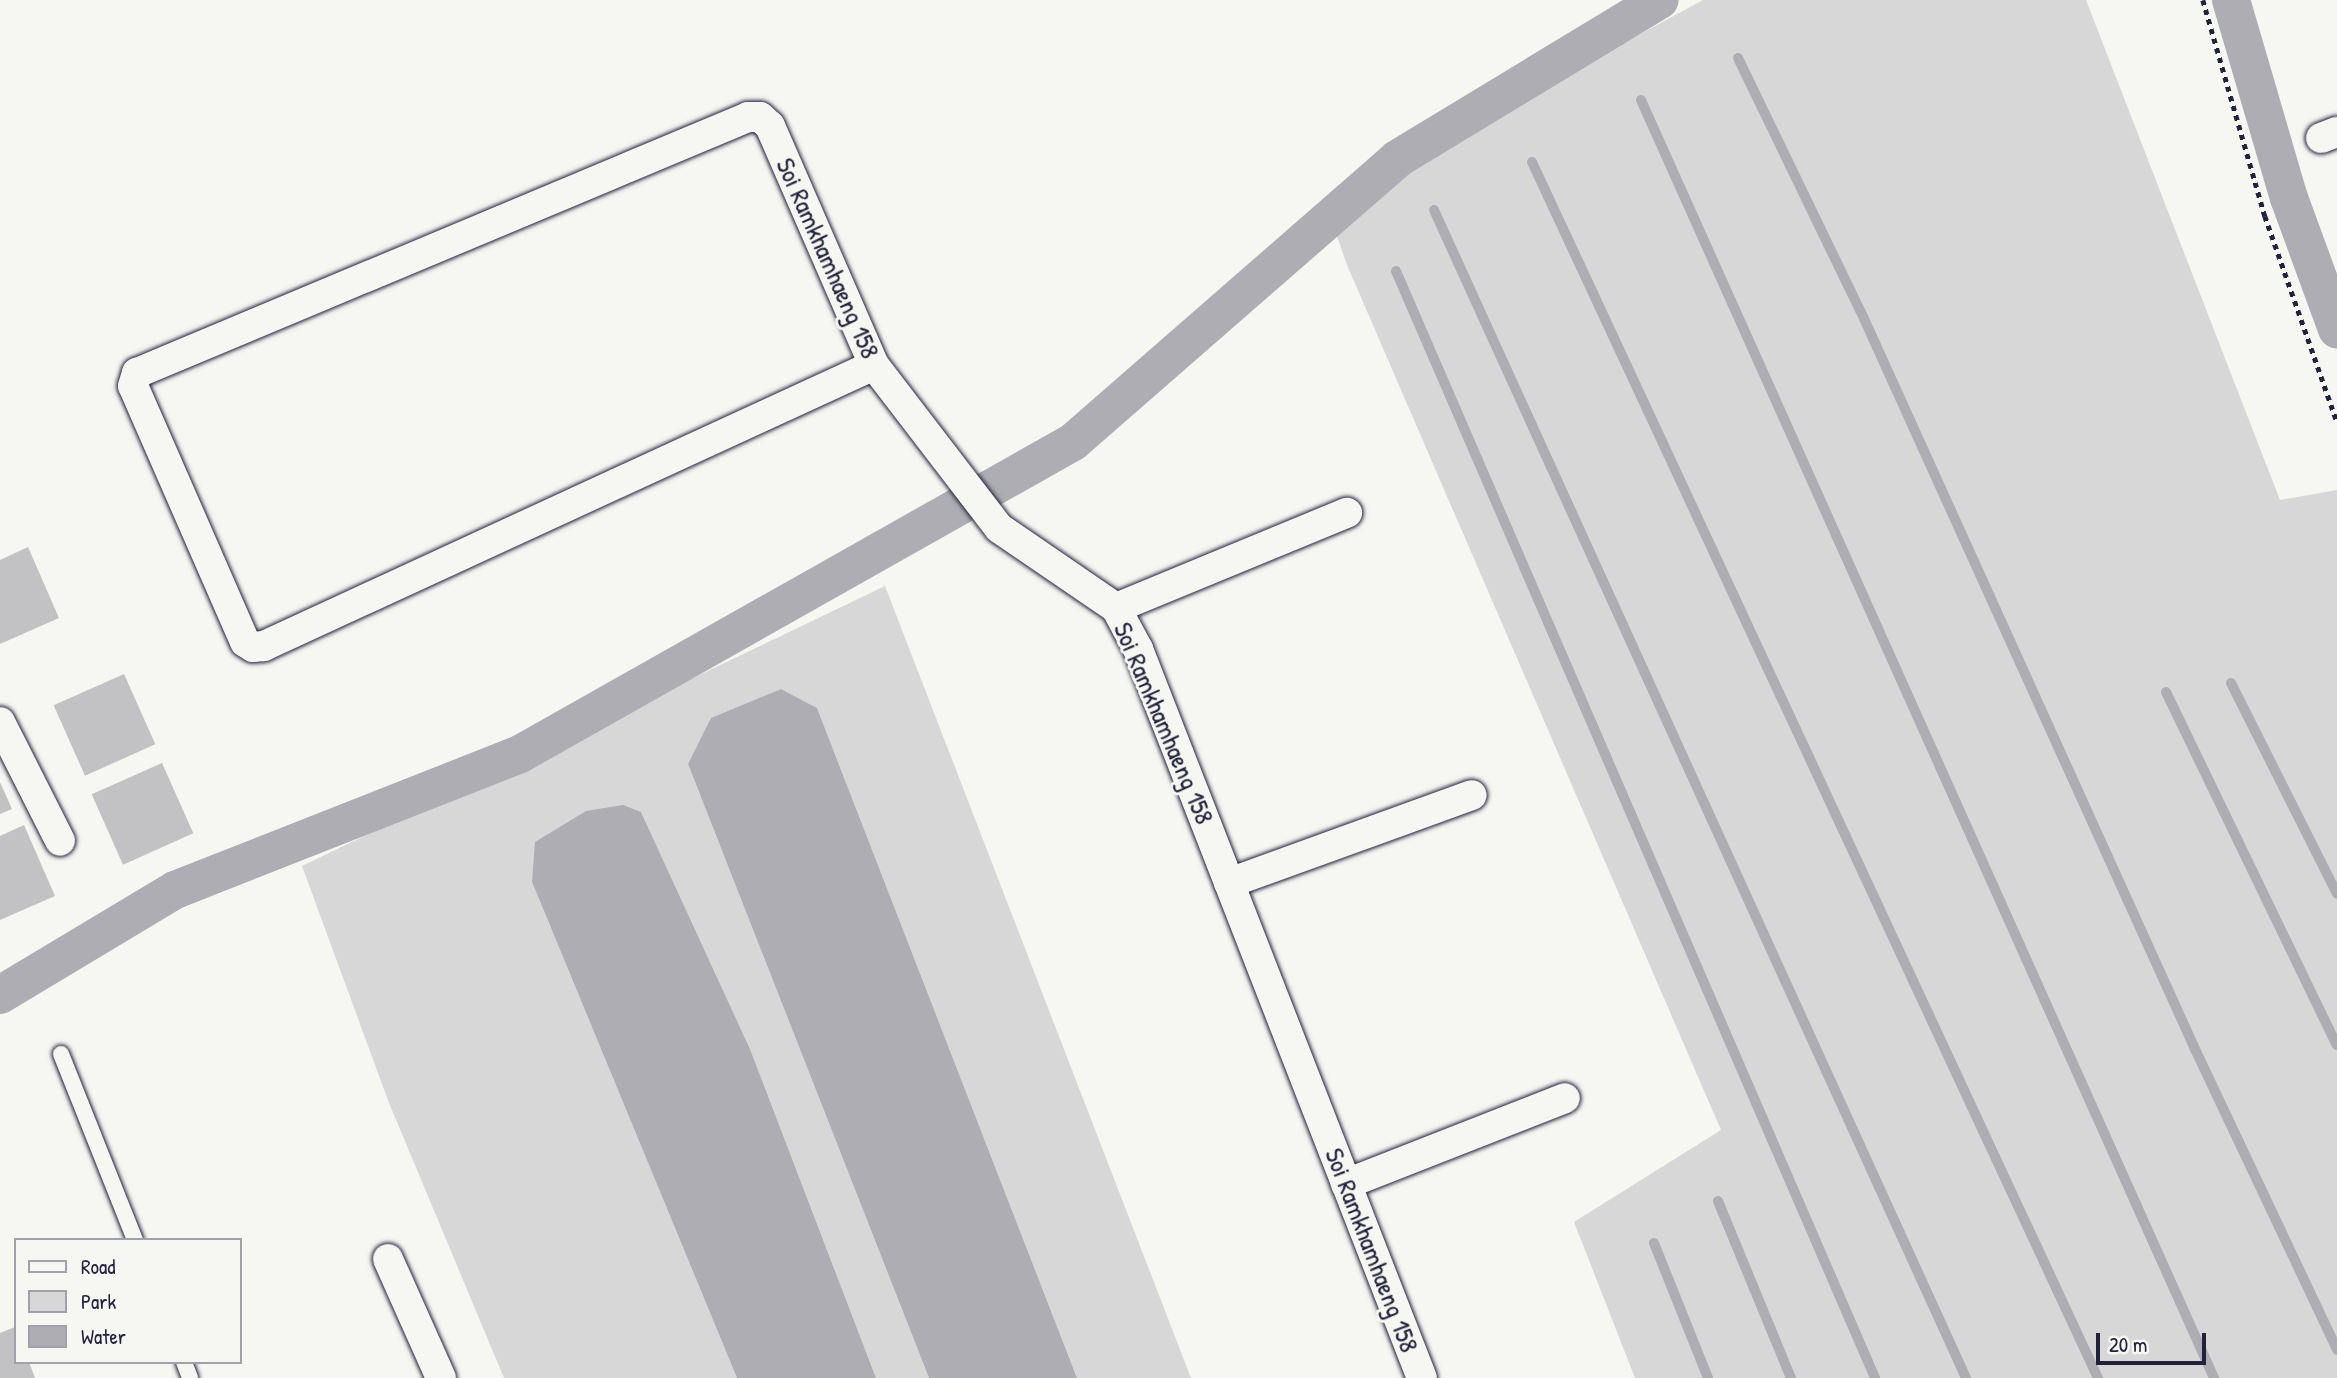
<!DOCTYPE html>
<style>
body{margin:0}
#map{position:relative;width:2337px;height:1378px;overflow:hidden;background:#f6f6f2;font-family:"Patrick Hand",sans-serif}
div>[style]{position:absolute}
.green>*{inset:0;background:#d7d7d7}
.water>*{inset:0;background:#adadb3}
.stream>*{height:10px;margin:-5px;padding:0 5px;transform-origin:5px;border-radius:5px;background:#adadb3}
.canal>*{height:38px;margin:-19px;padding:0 19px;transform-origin:19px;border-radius:19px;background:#adadb3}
.building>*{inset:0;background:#c2c2c4;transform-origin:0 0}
.path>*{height:4.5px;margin-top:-2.25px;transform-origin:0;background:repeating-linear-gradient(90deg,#22223b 0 5px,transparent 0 10px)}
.roads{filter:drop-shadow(0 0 2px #22223b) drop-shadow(0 0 2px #22223b)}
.service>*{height:16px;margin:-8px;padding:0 8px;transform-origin:8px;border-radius:8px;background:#f6f6f2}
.minor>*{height:30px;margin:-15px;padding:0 15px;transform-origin:15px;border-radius:15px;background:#f6f6f2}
span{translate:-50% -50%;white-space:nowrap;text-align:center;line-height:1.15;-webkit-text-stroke:6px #f6f6f2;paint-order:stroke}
.street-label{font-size:26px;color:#22223b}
.legend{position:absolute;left:14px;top:1238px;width:228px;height:126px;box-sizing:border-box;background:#f6f6f2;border:2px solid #a1a1a9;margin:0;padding:9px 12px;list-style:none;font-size:21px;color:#22223b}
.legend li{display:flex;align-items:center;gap:14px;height:35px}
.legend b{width:35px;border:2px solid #a1a1a9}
.scale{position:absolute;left:2096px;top:1333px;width:110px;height:32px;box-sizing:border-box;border:4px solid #22223b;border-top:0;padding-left:9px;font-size:21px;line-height:24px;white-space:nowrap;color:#22223b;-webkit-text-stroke:5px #f6f6f2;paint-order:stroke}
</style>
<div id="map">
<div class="green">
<i style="clip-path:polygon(1703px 0,2086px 0,2280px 500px,2337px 490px,2337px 1378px,1635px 1378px,1574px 1222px,1721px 1130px,1347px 265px,1333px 225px,1473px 125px)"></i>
<i style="clip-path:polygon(885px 586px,1191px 1378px,1077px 1378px,817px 708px,781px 689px,712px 718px,688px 764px,929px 1378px,876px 1378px,750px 1049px,641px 812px,532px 882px,737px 1378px,504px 1378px,389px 1103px,302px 866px)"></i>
</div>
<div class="water">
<i style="clip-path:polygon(781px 689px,817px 708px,1077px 1378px,929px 1378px,688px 764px,711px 718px)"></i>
<i style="clip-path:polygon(623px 805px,641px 812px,750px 1049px,876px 1378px,737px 1378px,532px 882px,535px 842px,586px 811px)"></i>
</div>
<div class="stream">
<i style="left:1738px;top:58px;width:282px;rotate:64.2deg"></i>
<i style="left:1861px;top:312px;width:809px;rotate:65.62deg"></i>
<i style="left:2195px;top:1049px;width:333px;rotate:64.7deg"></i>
<i style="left:1641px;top:100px;width:1401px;rotate:65.85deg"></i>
<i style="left:1532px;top:162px;width:1341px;rotate:65.04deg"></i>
<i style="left:1434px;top:210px;width:1283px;rotate:65.51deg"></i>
<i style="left:1396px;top:271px;width:1206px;rotate:66.6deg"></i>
<i style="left:2231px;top:683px;width:236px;rotate:63.3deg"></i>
<i style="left:2166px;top:692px;width:392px;rotate:64.2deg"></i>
<i style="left:1718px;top:1201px;width:191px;rotate:67.6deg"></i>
<i style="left:1654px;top:1243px;width:145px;rotate:68.2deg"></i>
</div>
<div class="canal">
<i style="left:2231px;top:0;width:206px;rotate:73.7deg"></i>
<i style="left:2289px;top:198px;width:140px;rotate:69.9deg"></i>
<i style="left:0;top:995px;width:204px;rotate:-31deg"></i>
<i style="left:175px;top:890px;width:371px;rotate:-21.5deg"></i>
<i style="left:520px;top:754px;width:635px;rotate:-29.43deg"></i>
<i style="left:1073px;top:442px;width:430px;rotate:-41.1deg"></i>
<i style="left:1397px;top:159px;width:307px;rotate:-31.2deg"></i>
</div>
<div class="building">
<i style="clip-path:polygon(28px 547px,59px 618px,0 644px,0 560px)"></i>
<i style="left:124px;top:674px;width:77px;height:77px;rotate:66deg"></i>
<i style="left:162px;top:763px;width:77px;height:77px;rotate:66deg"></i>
<i style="clip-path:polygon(0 782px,12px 809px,0 814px)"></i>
<i style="clip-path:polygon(24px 825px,55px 896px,0 920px,0 836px)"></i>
<i style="clip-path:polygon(15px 1327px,16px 1362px,29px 1362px,35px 1378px,0 1378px,0 1333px)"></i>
</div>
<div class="path">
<i style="left:2203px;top:0;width:225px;rotate:74deg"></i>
<i style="left:2265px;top:216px;width:218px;rotate:70.7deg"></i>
</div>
<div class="roads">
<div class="service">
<i style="left:61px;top:1054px;width:200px;rotate:68.3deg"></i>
<i style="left:184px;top:1362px;width:17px;rotate:69deg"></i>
</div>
<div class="minor">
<i style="left:2321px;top:138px;width:17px;rotate:-21deg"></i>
<i style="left:874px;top:365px;width:672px;rotate:155.27deg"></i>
<i style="left:264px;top:646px;width:11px;rotate:175deg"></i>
<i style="left:253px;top:647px;width:9px;rotate:-148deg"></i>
<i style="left:245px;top:642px;width:279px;rotate:-113.6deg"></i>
<i style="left:133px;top:386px;width:14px;rotate:-73deg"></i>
<i style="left:137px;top:373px;width:662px;rotate:-22.73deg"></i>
<i style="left:748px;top:117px;width:12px"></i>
<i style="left:760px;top:117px;width:13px;rotate:42deg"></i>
<i style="left:770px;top:126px;width:261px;rotate:66.5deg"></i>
<i style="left:874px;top:365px;width:205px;rotate:52.5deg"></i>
<i style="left:999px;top:528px;width:142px;rotate:34.4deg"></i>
<i style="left:1116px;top:608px;width:47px;rotate:61.8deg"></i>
<i style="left:1138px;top:649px;width:782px;rotate:68.72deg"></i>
<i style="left:1116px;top:608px;width:250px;rotate:-22.4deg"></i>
<i style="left:0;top:722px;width:133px;rotate:63.2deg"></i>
<i style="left:1229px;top:883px;width:258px;rotate:-19.9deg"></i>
<i style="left:1346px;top:1184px;width:235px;rotate:-21.4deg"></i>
<i style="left:388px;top:1259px;width:130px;rotate:66deg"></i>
</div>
</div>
<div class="street-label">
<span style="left:828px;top:258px;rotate:66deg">Soi Ramkhamhaeng 158</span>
<span style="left:1164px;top:723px;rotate:67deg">Soi Ramkhamhaeng 158</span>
<span style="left:1372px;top:1250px;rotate:69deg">Soi Ramkhamhaeng 158</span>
</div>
<ul class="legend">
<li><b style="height:9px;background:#f6f6f2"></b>Road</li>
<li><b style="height:19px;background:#d7d7d7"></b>Park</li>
<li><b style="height:19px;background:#adadb3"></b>Water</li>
</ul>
<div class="scale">20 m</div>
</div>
